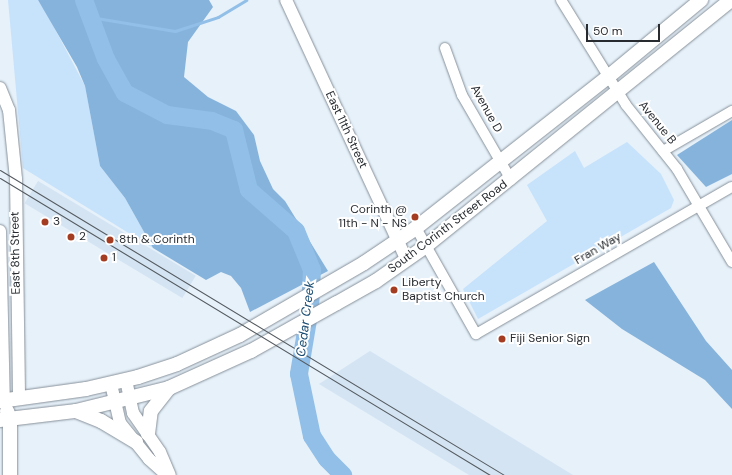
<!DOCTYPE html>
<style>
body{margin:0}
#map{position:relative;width:732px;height:475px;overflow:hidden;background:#e6f1fa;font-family:"DM Sans",sans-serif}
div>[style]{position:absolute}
.built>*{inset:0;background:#d4e4f3;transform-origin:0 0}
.green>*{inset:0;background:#c7e2fb}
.forest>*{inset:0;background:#86b3db}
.stream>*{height:3px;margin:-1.5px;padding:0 1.5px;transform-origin:1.5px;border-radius:1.5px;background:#91bfe7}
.river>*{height:18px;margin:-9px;padding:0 9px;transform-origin:9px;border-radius:9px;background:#91bfe7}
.roads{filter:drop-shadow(0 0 1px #879099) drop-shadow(0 0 1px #879099)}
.minor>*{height:10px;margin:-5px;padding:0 5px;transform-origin:5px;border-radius:5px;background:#fff}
.tertiary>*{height:12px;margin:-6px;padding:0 6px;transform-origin:6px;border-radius:6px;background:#fff}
.secondary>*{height:14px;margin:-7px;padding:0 7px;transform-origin:7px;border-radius:7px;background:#fff}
.tram>*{height:1px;margin:-0.5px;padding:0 0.5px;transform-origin:0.5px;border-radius:0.5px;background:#545a5f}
.dots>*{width:11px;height:11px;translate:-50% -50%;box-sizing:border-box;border:2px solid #fff;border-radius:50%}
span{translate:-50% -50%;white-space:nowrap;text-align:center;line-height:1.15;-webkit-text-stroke:4px #fff;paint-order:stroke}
.street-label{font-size:12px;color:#282c30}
.poi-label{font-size:12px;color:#282c30}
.right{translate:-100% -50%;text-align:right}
.left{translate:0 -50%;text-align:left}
.water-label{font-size:13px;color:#174a71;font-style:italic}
.scale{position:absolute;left:586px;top:24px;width:74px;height:18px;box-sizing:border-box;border:2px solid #282c30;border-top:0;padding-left:5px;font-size:12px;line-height:14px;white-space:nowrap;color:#282c30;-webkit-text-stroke:3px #fff;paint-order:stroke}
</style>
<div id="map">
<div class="built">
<i style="left:38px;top:181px;width:184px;height:26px;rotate:31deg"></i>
<i style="clip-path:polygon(370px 351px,573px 475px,469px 475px,319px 384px)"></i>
</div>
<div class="green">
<i style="clip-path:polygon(8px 0,38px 0,47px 14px,85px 86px,100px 166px,125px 198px,153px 248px,23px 168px)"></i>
<i style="clip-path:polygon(627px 142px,661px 174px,674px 200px,671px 208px,478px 319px,463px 289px,547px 221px,527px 185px,575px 151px,584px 168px)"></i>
</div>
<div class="forest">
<i style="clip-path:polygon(38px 0,209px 0,213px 7px,188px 42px,184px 77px,208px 97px,236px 111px,254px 135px,260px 161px,273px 189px,285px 201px,328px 271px,250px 312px,241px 288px,231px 276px,221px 272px,206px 280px,153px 248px,125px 198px,100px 166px,85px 86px,77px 67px)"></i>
<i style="clip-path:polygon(732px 120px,732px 174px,706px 187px,677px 155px)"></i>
<i style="clip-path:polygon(654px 262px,706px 341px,732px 370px,732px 409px,705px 380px,622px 329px,585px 300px)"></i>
</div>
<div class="stream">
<i style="left:90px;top:17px;width:86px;rotate:9.4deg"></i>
<i style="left:175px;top:31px;width:45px;rotate:-18deg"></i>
<i style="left:218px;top:17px;width:33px;rotate:-31deg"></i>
</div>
<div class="river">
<i style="left:84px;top:0;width:63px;rotate:69.6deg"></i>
<i style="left:106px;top:59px;width:39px;rotate:61deg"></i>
<i style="left:125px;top:93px;width:47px;rotate:27.6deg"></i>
<i style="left:167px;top:115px;width:45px;rotate:7.6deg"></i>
<i style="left:212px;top:121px;width:24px;rotate:22deg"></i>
<i style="left:234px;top:130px;width:62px;rotate:76deg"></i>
<i style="left:249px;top:190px;width:62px;rotate:41.1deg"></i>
<i style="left:296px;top:231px;width:42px;rotate:67.7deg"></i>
<i style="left:312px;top:270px;width:38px;rotate:93deg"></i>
<i style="left:310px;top:308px;width:67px;rotate:99.5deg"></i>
<i style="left:299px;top:374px;width:63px;rotate:78.2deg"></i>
<i style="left:312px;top:436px;width:27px;rotate:57deg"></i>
<i style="left:327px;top:459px;width:23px;rotate:45deg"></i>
</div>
<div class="roads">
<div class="minor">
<i style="left:561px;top:0;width:123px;rotate:58.2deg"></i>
<i style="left:626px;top:105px;width:82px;rotate:51.4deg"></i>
<i style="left:677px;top:169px;width:108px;rotate:59.4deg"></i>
<i style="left:445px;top:48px;width:50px;rotate:70.1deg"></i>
<i style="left:462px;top:95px;width:98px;rotate:60deg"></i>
<i style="left:663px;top:151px;width:80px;rotate:-30.1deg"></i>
<i style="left:416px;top:228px;width:122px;rotate:60.5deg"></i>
<i style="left:476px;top:334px;width:295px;rotate:-29.9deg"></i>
</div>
<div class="tertiary">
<i style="left:286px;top:0;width:285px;rotate:65.1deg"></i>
<i style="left:0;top:88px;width:24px;rotate:68deg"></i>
<i style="left:9px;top:110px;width:69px;rotate:84.2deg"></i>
<i style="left:16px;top:179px;width:219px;rotate:89.2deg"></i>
<i style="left:0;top:231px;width:170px;rotate:88.7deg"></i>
<i style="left:126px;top:380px;width:34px;rotate:78deg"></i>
<i style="left:133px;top:413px;width:47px;rotate:55.3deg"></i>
<i style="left:160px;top:452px;width:25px;rotate:67deg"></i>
<i style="left:111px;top:384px;width:40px;rotate:77deg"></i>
<i style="left:120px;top:423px;width:46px;rotate:51.1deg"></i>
<i style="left:149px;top:459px;width:24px;rotate:42deg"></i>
</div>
<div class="secondary">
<i style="left:0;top:401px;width:87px;rotate:-7.9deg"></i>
<i style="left:86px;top:389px;width:53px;rotate:-13deg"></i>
<i style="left:138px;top:377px;width:41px;rotate:-18.4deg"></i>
<i style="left:177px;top:364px;width:69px;rotate:-24.7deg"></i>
<i style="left:240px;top:335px;width:143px;rotate:-30.1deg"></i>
<i style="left:364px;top:263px;width:63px;rotate:-33.9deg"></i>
<i style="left:416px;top:228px;width:244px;rotate:-38.2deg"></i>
<i style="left:608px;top:77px;width:121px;rotate:-39.6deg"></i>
<i style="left:7px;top:411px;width:9px;rotate:69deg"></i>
<i style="left:10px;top:419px;width:56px;rotate:90deg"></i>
<i style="left:76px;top:411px;width:27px;rotate:22deg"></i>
<i style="left:101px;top:421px;width:41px;rotate:31deg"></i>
<i style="left:0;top:420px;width:77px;rotate:-6.8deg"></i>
<i style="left:76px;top:411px;width:96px;rotate:-13.9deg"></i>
<i style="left:169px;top:388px;width:90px;rotate:-24.3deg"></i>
<i style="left:251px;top:351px;width:98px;rotate:-29.2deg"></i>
<i style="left:337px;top:303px;width:45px;rotate:-29.4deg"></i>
<i style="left:376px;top:281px;width:61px;rotate:-35deg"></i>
<i style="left:426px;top:246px;width:392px;rotate:-38.9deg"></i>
<i style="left:148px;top:434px;width:23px;rotate:-83deg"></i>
<i style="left:151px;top:411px;width:29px;rotate:-52deg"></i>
</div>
</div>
<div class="tram">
<i style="left:0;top:170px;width:589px;rotate:31.18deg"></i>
<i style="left:0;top:178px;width:573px;rotate:31.22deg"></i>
</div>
<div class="dots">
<i style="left:415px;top:217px;background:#a43c21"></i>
<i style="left:45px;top:222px;background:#a43c21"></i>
<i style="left:71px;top:237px;background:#a43c21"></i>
<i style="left:110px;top:240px;background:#a43c21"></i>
<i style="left:104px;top:258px;background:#a43c21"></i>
<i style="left:394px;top:290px;background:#a43c21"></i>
<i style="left:502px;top:339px;background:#a43c21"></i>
</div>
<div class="street-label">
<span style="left:486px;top:109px;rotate:61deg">Avenue D</span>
<span style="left:657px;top:123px;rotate:51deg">Avenue B</span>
<span style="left:346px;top:130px;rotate:65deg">East 11th Street</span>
<span style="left:448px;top:227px;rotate:-37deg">South Corinth Street Road</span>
<span style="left:598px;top:249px;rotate:-30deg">Fran Way</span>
<span style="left:16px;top:253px;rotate:-91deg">East 8th Street</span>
</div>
<div class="poi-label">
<span class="right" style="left:407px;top:217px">Corinth @<br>11th - N - NS</span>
<span class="left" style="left:53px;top:222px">3</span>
<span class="left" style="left:79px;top:237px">2</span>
<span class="left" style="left:119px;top:240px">8th &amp; Corinth</span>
<span class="left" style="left:112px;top:258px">1</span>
<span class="left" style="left:402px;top:290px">Liberty<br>Baptist Church</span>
<span class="left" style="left:510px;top:339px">Fiji Senior Sign</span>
</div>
<div class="water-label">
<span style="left:306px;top:319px;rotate:-83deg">Cedar Creek</span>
</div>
<div class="scale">50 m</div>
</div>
